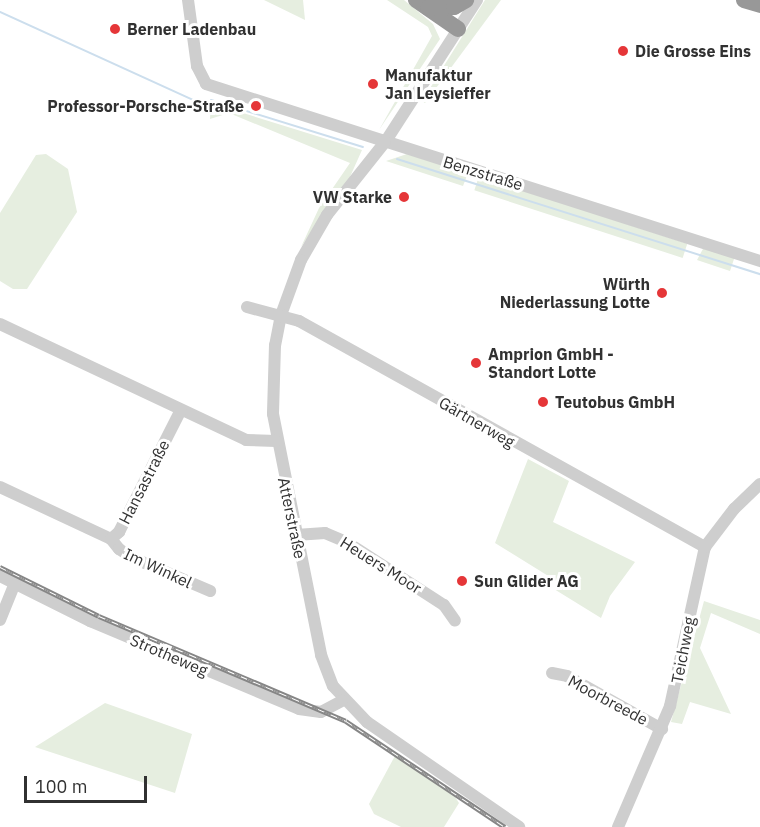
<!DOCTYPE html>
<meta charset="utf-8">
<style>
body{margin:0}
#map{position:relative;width:760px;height:827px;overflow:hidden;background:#fff;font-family:"IBM Plex Sans",sans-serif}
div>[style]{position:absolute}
.green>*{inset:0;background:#e6eee0;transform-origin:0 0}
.stream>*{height:2px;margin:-1px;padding:0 1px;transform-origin:1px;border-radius:1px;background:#ccdeed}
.minor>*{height:12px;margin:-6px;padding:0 6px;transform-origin:6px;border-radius:6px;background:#cecece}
.highway>*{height:16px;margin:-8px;padding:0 8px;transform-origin:8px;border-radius:8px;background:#989898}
.rail>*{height:4.5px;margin-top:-2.25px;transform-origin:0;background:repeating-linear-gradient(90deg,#fff 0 7px,#868686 0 14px);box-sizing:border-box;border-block:2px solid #868686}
.dots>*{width:16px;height:16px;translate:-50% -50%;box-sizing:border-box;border:3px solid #fff;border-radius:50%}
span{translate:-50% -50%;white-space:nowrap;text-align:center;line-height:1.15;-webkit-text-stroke:6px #fff;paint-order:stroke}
.poi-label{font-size:16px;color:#313131;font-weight:700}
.left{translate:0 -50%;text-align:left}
.right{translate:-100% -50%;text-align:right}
.street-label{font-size:16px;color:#313131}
.scale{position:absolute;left:24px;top:776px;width:123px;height:27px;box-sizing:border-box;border:3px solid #313131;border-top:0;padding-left:8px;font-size:18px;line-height:21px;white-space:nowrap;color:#313131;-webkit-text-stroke:4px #fff;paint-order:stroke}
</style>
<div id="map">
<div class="green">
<i style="clip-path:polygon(264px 0,303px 0,305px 20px)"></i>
<i style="clip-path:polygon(387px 0,404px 0,433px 24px,440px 39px,379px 130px,432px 36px,428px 27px)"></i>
<i style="clip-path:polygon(485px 0,501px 0,425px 103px,422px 101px)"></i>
<i style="clip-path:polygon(211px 103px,362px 150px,349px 179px,301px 247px,319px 208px,350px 163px,229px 113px,210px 119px)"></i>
<i style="clip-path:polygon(46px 154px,68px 169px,77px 212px,27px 289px,13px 289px,0 281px,0 213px,36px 155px)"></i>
<i style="clip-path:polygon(407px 154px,468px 173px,463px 186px,386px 161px)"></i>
<i style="left:479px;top:176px;width:219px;height:15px;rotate:18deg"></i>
<i style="clip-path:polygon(704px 247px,735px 256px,730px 271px,697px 260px)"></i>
<i style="clip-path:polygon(528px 459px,569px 481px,553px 522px,635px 562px,610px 596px,601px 618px,554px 589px,558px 582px,495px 543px)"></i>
<i style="clip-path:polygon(704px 601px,760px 620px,760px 634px,711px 613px,700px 648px,731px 714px,690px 702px,682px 724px,671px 722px)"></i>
<i style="clip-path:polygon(105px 703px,192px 734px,175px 793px,35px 747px)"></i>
<i style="clip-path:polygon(396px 754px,455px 797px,459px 803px,444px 827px,401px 827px,374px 814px,369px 804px)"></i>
</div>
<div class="stream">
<i style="left:0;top:12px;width:212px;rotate:24.5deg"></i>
<i style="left:211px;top:100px;width:159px;rotate:17.2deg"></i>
<i style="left:397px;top:159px;width:381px;rotate:17.6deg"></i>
</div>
<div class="minor">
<i style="left:188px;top:0;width:67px;rotate:82.2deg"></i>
<i style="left:197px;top:66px;width:20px;rotate:63deg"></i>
<i style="left:206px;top:84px;width:582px;rotate:17.72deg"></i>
<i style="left:477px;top:0;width:169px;rotate:122.9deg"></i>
<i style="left:385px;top:142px;width:93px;rotate:128.5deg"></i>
<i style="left:327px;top:215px;width:52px;rotate:120deg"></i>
<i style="left:301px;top:260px;width:59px;rotate:110deg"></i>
<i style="left:281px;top:315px;width:31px;rotate:101deg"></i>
<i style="left:275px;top:345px;width:69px;rotate:91.7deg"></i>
<i style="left:273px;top:414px;width:246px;rotate:78.7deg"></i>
<i style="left:321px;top:655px;width:33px;rotate:69deg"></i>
<i style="left:333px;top:686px;width:50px;rotate:46.6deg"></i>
<i style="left:367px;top:722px;width:185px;rotate:34.6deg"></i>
<i style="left:247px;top:307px;width:54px;rotate:15.1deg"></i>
<i style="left:299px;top:321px;width:465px;rotate:29.1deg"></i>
<i style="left:0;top:324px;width:272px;rotate:25.2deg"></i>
<i style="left:246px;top:440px;width:30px;rotate:2deg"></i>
<i style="left:0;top:487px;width:123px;rotate:25.1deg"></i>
<i style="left:296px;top:535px;width:29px;rotate:-4deg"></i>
<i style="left:325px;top:533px;width:25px;rotate:23deg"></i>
<i style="left:348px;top:543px;width:114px;rotate:32.9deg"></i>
<i style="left:444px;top:605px;width:19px;rotate:55deg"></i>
<i style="left:111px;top:539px;width:11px;rotate:-41deg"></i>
<i style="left:119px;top:532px;width:137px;rotate:-63.1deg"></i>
<i style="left:111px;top:539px;width:13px;rotate:51deg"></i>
<i style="left:119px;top:549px;width:17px;rotate:33deg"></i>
<i style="left:133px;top:558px;width:84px;rotate:23.2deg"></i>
<i style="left:0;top:576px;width:101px;rotate:26.6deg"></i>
<i style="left:90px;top:621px;width:227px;rotate:22.8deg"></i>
<i style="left:299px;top:709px;width:22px;rotate:8deg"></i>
<i style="left:321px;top:712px;width:24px;rotate:-28deg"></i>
<i style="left:0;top:620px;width:40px;rotate:-68deg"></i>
<i style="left:552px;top:673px;width:15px;rotate:11deg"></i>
<i style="left:567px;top:676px;width:109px;rotate:29.2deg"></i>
<i style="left:618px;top:827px;width:132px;rotate:-66.7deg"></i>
<i style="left:670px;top:706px;width:163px;rotate:-77.6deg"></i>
<i style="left:705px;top:547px;width:48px;rotate:-52.7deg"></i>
<i style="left:734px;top:509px;width:36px;rotate:-44deg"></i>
</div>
<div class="highway">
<i style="left:416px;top:0;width:51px;rotate:34.6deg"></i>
<i style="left:744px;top:0;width:17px;rotate:17deg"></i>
<i style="left:428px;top:8px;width:26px;rotate:-2deg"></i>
<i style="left:454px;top:7px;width:14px;rotate:-30deg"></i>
</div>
<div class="rail">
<i style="left:0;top:567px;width:110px;rotate:26.3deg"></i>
<i style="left:99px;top:616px;width:268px;rotate:23deg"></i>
<i style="left:346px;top:721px;width:191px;rotate:33.7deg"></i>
</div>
<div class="dots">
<i style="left:115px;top:29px;background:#e53638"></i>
<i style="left:623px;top:51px;background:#e53638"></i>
<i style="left:373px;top:84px;background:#e53638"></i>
<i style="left:256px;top:106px;background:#e53638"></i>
<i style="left:404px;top:197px;background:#e53638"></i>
<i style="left:662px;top:293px;background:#e53638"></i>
<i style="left:476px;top:363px;background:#e53638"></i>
<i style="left:543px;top:402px;background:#e53638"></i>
<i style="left:462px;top:581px;background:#e53638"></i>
</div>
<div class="poi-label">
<span class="left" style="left:127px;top:29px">Berner Ladenbau</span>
<span class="left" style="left:635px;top:51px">Die Grosse Eins</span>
<span class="left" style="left:385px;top:84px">Manufaktur<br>Jan Leysieffer</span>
<span class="right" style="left:244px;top:106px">Professor-Porsche-Straße</span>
<span class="right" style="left:392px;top:197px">VW Starke</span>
<span class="right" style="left:650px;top:293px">Würth<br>Niederlassung Lotte</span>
<span class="left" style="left:488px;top:363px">Amprion GmbH -<br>Standort Lotte</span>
<span class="left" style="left:555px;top:402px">Teutobus GmbH</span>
<span class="left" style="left:474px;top:581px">Sun Glider AG</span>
</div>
<div class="street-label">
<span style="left:483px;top:173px;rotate:17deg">Benzstraße</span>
<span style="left:477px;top:422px;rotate:30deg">Gärtnerweg</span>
<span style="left:144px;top:482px;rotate:-63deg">Hansastraße</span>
<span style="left:292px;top:518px;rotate:78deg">Atterstraße</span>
<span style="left:381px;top:565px;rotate:32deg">Heuers Moor</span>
<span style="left:158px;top:568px;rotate:25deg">Im Winkel</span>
<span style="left:683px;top:650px;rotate:-79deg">Teichweg</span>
<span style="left:169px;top:655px;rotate:23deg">Strotheweg</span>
<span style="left:608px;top:700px;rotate:28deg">Moorbreede</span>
</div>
<div class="scale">100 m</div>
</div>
